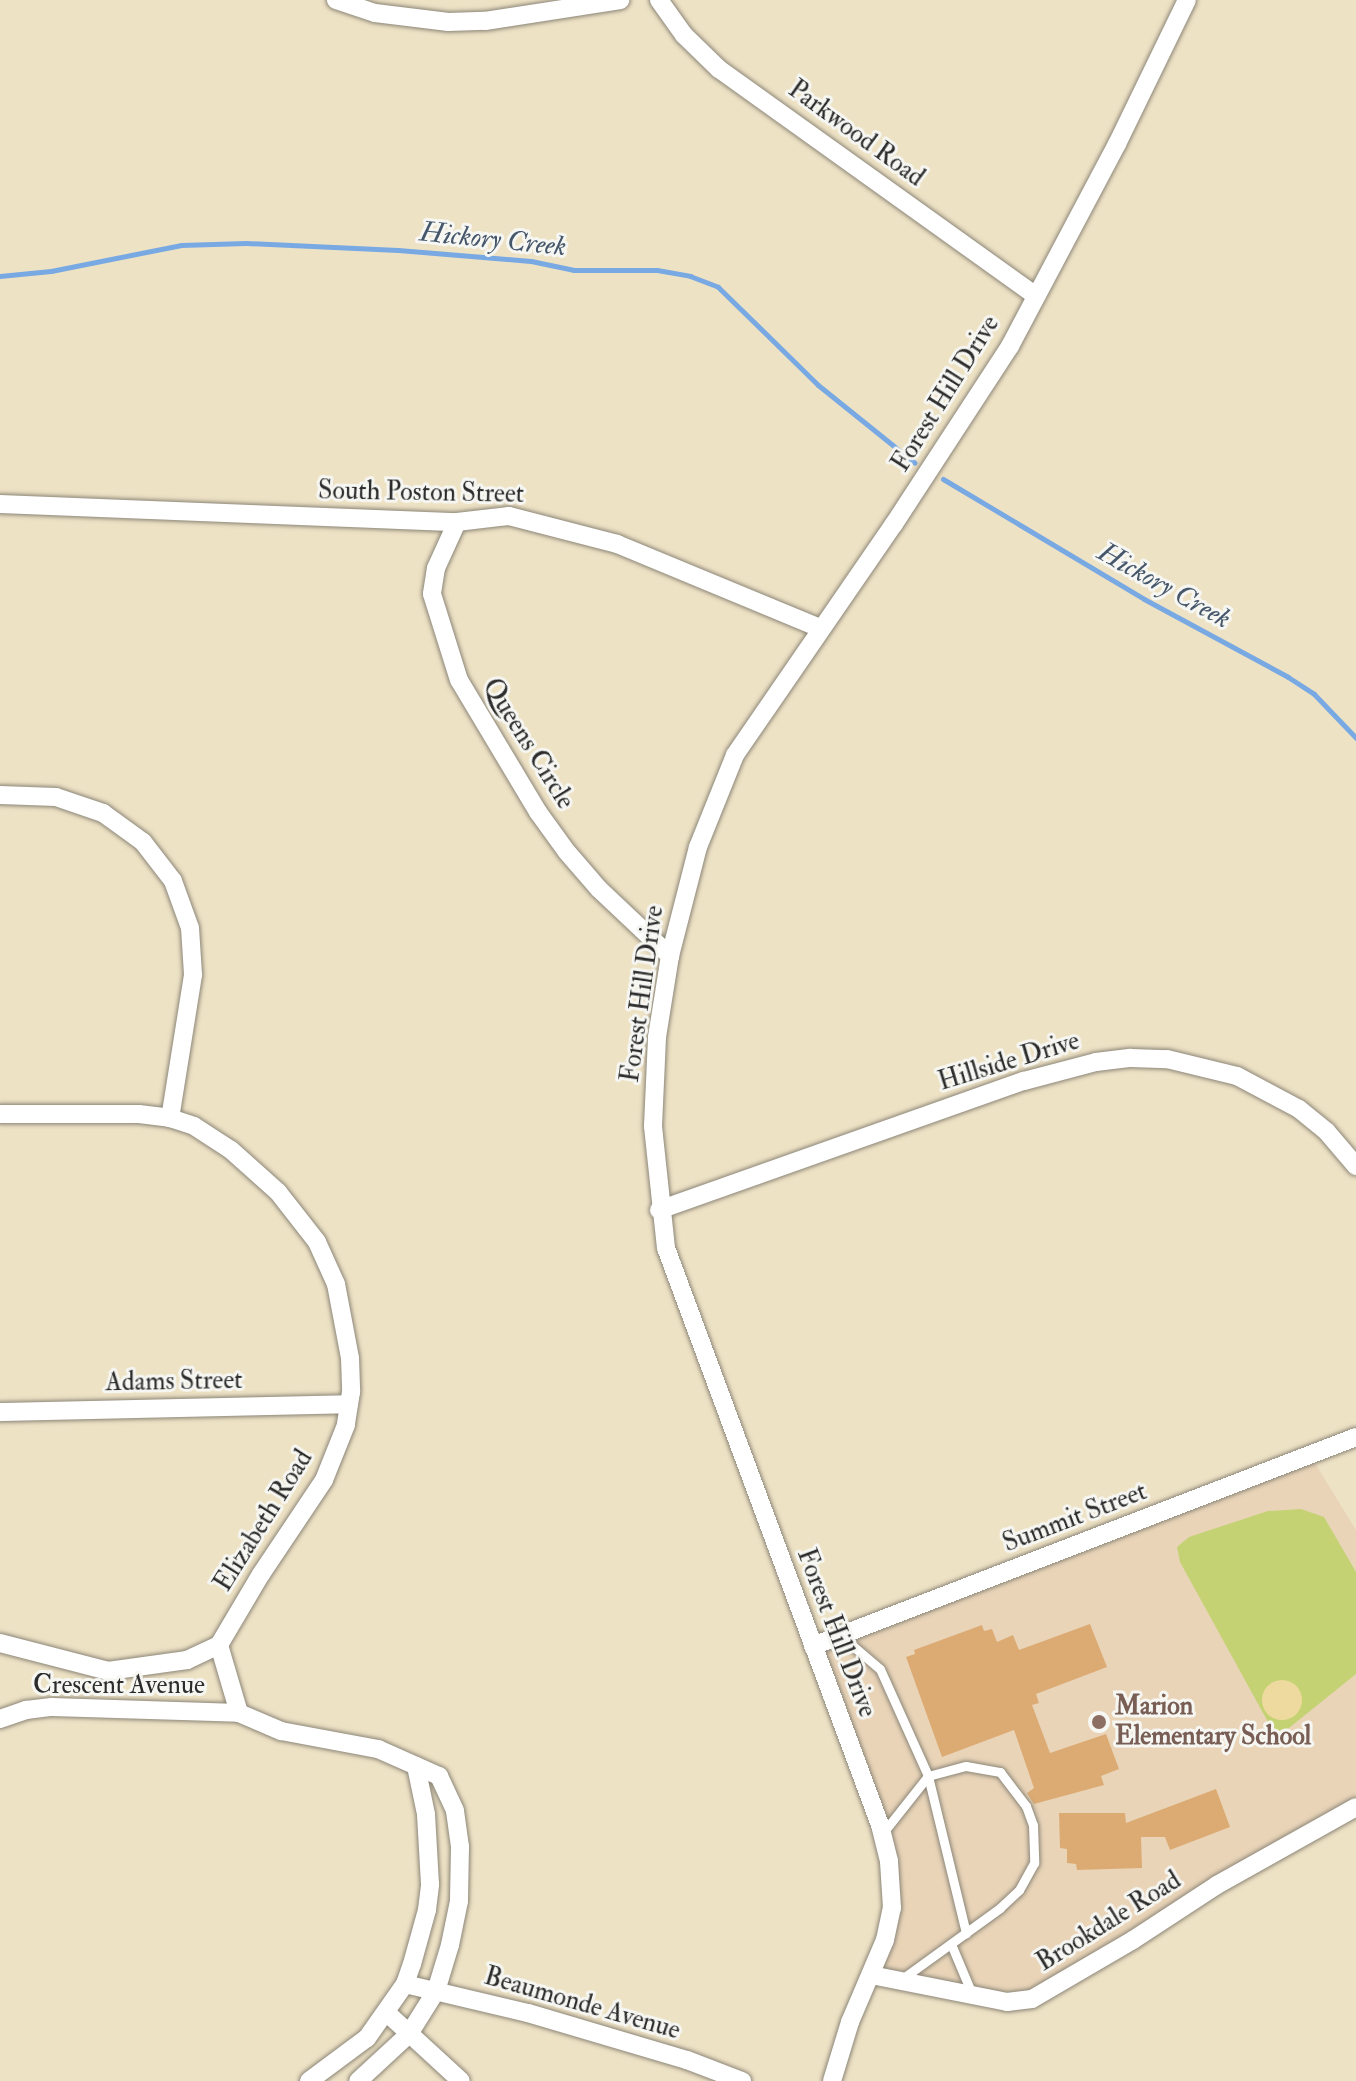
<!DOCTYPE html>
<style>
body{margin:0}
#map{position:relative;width:1356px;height:2081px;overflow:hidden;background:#eee2c5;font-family:"IM FELL Double Pica",serif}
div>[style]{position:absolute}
.built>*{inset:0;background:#e9d4b8}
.green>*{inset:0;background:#c4d274}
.sand>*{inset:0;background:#eeda9e}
.round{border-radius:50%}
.stream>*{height:5px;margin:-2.5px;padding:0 2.5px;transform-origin:2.5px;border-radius:2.5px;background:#79a9e3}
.building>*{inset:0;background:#dcab73}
.roads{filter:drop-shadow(0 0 2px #8c8678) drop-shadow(0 0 2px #8c8678)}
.lane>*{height:9px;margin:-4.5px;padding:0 4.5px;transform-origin:4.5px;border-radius:4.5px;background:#fff}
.street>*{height:18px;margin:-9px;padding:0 9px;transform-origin:9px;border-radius:9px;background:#fff}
.dots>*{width:22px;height:22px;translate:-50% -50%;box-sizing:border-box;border:4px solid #f6f6f2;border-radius:50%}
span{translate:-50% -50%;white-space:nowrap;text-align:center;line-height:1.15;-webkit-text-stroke:6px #f6f6f2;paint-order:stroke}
.street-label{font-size:26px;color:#2b2b2b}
.education-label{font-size:26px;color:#785e54;font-weight:700}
.left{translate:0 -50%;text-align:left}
.water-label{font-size:28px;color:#46576b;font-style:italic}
</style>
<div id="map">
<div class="built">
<i style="clip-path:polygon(1310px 1455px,1356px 1530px,1356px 1807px,1032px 1999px,871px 1975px,885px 1940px,889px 1861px,813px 1646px)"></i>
</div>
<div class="green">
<i style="clip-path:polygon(1301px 1509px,1324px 1517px,1356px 1572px,1356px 1674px,1289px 1728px,1274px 1733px,1180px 1562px,1177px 1547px,1189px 1537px,1268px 1511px)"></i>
</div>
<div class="sand">
<i class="round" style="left:1262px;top:1680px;width:40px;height:40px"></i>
</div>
<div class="stream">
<i style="left:0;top:276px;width:51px;rotate:-5.6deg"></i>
<i style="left:51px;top:271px;width:133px;rotate:-11.3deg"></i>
<i style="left:181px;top:245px;width:65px;rotate:-1.8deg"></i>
<i style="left:246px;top:243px;width:152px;rotate:2.6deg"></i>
<i style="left:398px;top:250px;width:133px;rotate:4.7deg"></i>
<i style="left:531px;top:261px;width:44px;rotate:11.8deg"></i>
<i style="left:574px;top:270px;width:83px"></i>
<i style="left:657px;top:270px;width:34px;rotate:10deg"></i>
<i style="left:690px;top:276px;width:30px;rotate:21deg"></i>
<i style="left:718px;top:287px;width:140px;rotate:44.4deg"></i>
<i style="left:818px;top:385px;width:124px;rotate:38.8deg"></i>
<i style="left:943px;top:479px;width:234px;rotate:30.8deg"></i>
<i style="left:1144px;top:599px;width:164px;rotate:28.4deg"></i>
<i style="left:1288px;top:677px;width:31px;rotate:33deg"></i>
<i style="left:1314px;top:694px;width:61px;rotate:46.3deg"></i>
</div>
<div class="building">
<i style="clip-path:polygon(1090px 1624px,1107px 1667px,1036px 1694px,1039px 1703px,1032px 1705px,1050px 1753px,1106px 1734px,1119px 1769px,1101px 1776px,1104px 1785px,1034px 1804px,1027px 1793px,1034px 1788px,1014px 1730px,942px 1757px,906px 1657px,915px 1654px,914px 1650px,982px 1625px,984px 1631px,992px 1629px,997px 1642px,1013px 1635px,1019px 1650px)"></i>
<i style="clip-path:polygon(1216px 1789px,1230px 1827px,1170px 1850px,1165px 1837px,1141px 1837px,1142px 1868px,1077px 1870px,1076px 1864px,1067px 1863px,1067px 1849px,1060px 1848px,1059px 1813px,1125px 1813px,1126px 1823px)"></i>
</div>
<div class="roads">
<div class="lane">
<i style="left:840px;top:1635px;width:52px;rotate:40.4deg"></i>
<i style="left:880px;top:1669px;width:117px;rotate:65.8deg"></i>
<i style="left:928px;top:1776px;width:162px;rotate:76.4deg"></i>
<i style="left:882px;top:1834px;width:74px;rotate:-51.6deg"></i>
<i style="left:928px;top:1776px;width:39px;rotate:-15deg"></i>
<i style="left:966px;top:1766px;width:35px;rotate:10deg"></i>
<i style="left:1000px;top:1772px;width:43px;rotate:52.6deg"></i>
<i style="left:1026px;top:1806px;width:20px;rotate:70deg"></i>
<i style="left:1033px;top:1825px;width:38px;rotate:88deg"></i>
<i style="left:1034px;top:1863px;width:31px;rotate:119deg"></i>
<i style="left:1019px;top:1890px;width:26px;rotate:137deg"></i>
<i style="left:1000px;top:1908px;width:121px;rotate:144.1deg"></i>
<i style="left:951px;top:1944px;width:54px;rotate:67.2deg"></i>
</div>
<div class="street">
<i style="left:336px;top:0;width:41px;rotate:18.4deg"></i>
<i style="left:375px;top:13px;width:74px;rotate:7deg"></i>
<i style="left:448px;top:22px;width:37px;rotate:-2deg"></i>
<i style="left:485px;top:21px;width:137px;rotate:-8.8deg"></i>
<i style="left:659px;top:0;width:43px;rotate:54.5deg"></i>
<i style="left:684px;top:35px;width:49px;rotate:44.2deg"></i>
<i style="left:719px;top:69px;width:390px;rotate:35.6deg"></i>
<i style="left:0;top:504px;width:457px;rotate:2.3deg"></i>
<i style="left:457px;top:522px;width:52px;rotate:-6.6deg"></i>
<i style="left:509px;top:516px;width:112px;rotate:14.5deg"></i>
<i style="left:617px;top:544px;width:220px;rotate:22.5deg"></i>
<i style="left:457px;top:522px;width:51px;rotate:114.5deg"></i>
<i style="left:436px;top:568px;width:26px;rotate:99deg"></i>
<i style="left:432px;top:594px;width:90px;rotate:72.6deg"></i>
<i style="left:459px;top:680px;width:154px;rotate:59.1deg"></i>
<i style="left:538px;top:812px;width:49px;rotate:54.1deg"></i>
<i style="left:567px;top:852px;width:49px;rotate:49.1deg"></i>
<i style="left:599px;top:889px;width:98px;rotate:43.3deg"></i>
<i style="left:0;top:795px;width:56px;rotate:2deg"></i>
<i style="left:56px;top:797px;width:50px;rotate:18.8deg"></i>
<i style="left:103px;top:813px;width:49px;rotate:35.9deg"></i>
<i style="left:143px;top:842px;width:49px;rotate:52.4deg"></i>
<i style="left:173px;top:881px;width:50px;rotate:70.1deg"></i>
<i style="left:190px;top:928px;width:47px;rotate:86.3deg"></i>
<i style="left:193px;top:975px;width:145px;rotate:99.1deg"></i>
<i style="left:0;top:1114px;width:139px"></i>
<i style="left:139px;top:1114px;width:31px;rotate:7deg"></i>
<i style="left:170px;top:1118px;width:25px;rotate:18deg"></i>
<i style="left:194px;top:1126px;width:44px;rotate:33deg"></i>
<i style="left:231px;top:1150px;width:63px;rotate:41.8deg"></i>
<i style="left:278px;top:1192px;width:63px;rotate:52deg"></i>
<i style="left:317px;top:1242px;width:46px;rotate:65.7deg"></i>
<i style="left:336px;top:1284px;width:75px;rotate:79.3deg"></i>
<i style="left:350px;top:1358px;width:34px;rotate:88deg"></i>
<i style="left:351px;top:1392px;width:33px;rotate:99deg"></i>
<i style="left:346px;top:1425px;width:59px;rotate:111.8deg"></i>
<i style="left:324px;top:1480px;width:113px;rotate:123.8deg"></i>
<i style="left:261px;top:1574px;width:82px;rotate:120.6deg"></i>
<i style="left:219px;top:1645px;width:71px;rotate:73.6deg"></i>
<i style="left:659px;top:1210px;width:387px;rotate:-19.5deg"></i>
<i style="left:1024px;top:1081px;width:74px;rotate:-14.8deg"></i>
<i style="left:1096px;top:1062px;width:35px;rotate:-7deg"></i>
<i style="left:1131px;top:1058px;width:36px;rotate:2deg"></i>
<i style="left:1167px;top:1059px;width:72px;rotate:13.7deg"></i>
<i style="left:1237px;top:1076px;width:70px;rotate:28deg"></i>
<i style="left:1299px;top:1109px;width:36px;rotate:39deg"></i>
<i style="left:1327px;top:1132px;width:45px;rotate:49.5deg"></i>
<i style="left:0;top:1412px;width:349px;rotate:-1.3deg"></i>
<i style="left:0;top:1643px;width:112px;rotate:14.5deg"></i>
<i style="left:108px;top:1671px;width:80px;rotate:-7.9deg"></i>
<i style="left:187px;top:1660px;width:35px;rotate:-25deg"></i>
<i style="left:813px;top:1646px;width:582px;rotate:-21.05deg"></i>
<i style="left:0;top:1719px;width:28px;rotate:-19deg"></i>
<i style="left:26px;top:1710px;width:26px;rotate:-7deg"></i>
<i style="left:52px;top:1707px;width:187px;rotate:1.8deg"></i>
<i style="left:239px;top:1713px;width:46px;rotate:23.2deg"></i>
<i style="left:281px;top:1731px;width:99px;rotate:10.5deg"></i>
<i style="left:378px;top:1749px;width:67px;rotate:23.9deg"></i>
<i style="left:439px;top:1776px;width:38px;rotate:65deg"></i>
<i style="left:455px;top:1811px;width:36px;rotate:82deg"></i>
<i style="left:460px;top:1847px;width:54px;rotate:91.1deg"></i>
<i style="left:459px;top:1901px;width:45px;rotate:101.6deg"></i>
<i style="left:450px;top:1945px;width:48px;rotate:106.9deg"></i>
<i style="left:436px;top:1991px;width:51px;rotate:122.1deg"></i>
<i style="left:409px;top:2034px;width:69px;rotate:137.3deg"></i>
<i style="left:871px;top:1975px;width:139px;rotate:11.2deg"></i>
<i style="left:1007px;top:2002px;width:25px;rotate:-7deg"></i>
<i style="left:1032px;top:1999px;width:117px;rotate:-30.3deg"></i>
<i style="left:1133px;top:1940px;width:100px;rotate:-33.2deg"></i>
<i style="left:1217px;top:1885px;width:159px;rotate:-29.3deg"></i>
<i style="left:405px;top:1984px;width:126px;rotate:13.3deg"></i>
<i style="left:528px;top:2013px;width:166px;rotate:16.5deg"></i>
<i style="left:687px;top:2060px;width:59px;rotate:20.9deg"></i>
<i style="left:387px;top:2013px;width:100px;rotate:42.6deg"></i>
<i style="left:309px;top:2081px;width:72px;rotate:-36.6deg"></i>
<i style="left:367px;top:2038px;width:66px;rotate:-54.9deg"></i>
<i style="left:405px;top:1984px;width:21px;rotate:-71deg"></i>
<i style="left:412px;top:1964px;width:56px;rotate:-74.5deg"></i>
<i style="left:427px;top:1910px;width:26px;rotate:-83deg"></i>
<i style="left:430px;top:1884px;width:70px;rotate:-93.3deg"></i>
<i style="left:426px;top:1814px;width:49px;rotate:-101.8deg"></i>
<i style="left:832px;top:2081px;width:62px;rotate:-73deg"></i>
<i style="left:850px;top:2022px;width:89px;rotate:-66.9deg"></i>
<i style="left:885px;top:1940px;width:33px;rotate:-78deg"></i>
<i style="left:892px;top:1908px;width:47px;rotate:-93.7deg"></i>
<i style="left:889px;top:1861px;width:37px;rotate:-104deg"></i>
<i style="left:880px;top:1825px;width:615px;rotate:-110.35deg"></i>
<i style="left:666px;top:1248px;width:123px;rotate:-96.1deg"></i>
<i style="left:653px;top:1126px;width:89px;rotate:-87.4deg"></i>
<i style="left:657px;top:1037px;width:82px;rotate:-80.9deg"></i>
<i style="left:670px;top:956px;width:113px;rotate:-75.6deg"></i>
<i style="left:698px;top:847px;width:99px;rotate:-68.1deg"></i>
<i style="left:735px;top:755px;width:280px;rotate:-55.5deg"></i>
<i style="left:894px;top:524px;width:212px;rotate:-56.9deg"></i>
<i style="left:1010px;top:346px;width:229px;rotate:-62.1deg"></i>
<i style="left:1117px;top:144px;width:160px;rotate:-64.1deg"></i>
</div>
</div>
<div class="dots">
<i style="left:1099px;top:1722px;background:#8d6e63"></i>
</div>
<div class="street-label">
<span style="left:856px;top:134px;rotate:36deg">Parkwood Road</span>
<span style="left:946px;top:394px;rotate:-58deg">Forest Hill Drive</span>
<span style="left:421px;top:493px;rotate:1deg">South Poston Street</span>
<span style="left:528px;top:744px;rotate:58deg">Queens Circle</span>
<span style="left:643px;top:994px;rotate:-82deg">Forest Hill Drive</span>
<span style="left:1009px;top:1062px;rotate:-17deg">Hillside Drive</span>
<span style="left:174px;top:1382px;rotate:-1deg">Adams Street</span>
<span style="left:1075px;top:1518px;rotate:-21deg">Summit Street</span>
<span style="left:264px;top:1521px;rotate:-58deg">Elizabeth Road</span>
<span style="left:836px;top:1633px;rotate:69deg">Forest Hill Drive</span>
<span style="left:119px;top:1686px">Crescent Avenue</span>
<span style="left:1109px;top:1922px;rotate:-32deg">Brookdale Road</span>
<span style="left:582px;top:2004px;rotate:16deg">Beaumonde Avenue</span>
</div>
<div class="education-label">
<span class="left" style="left:1115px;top:1722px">Marion<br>Elementary School</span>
</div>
<div class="water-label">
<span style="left:493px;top:240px;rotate:6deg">Hickory Creek</span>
<span style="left:1164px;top:586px;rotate:29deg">Hickory Creek</span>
</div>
</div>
